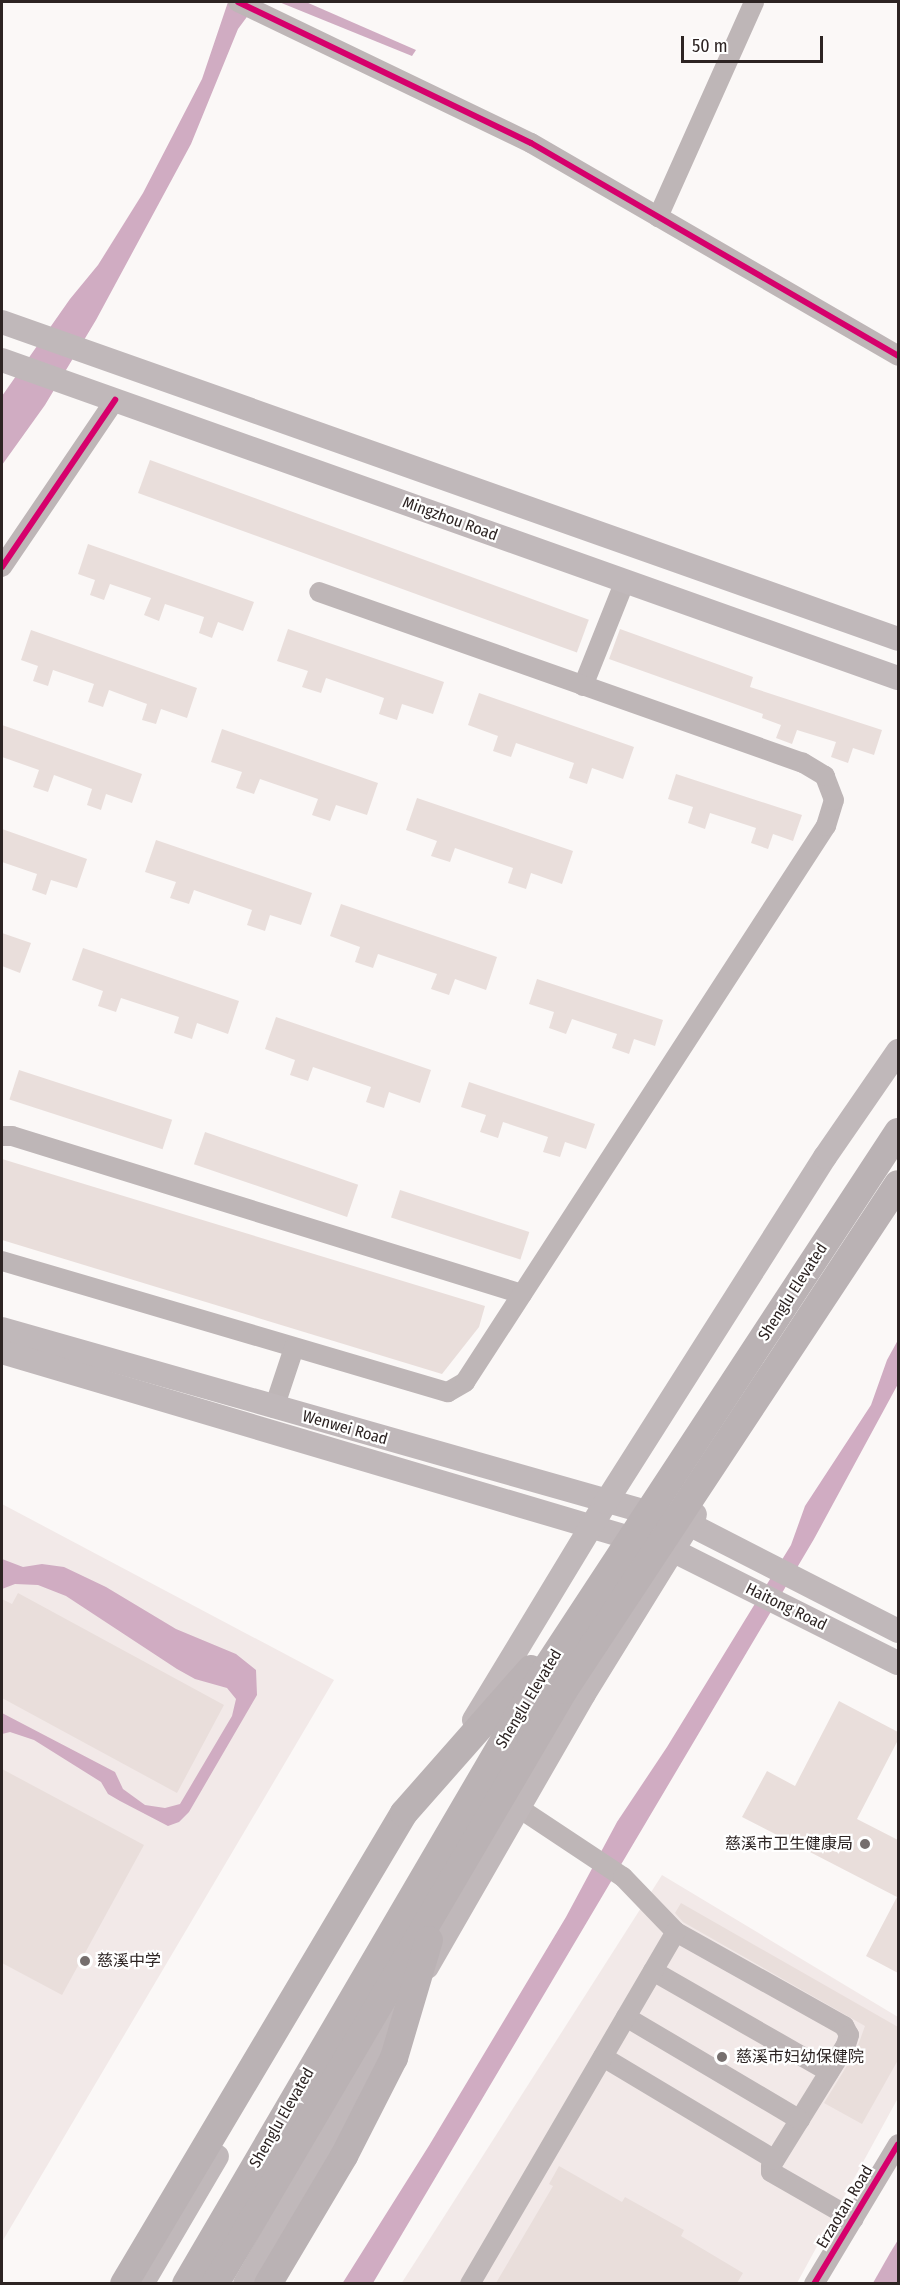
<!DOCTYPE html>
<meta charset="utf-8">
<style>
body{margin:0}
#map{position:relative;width:900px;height:2285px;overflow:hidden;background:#fbf8f7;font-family:"Fira Sans Condensed","Noto Sans SC",sans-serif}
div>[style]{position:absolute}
.built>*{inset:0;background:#f2e9e8}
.water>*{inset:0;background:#d0acc2}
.building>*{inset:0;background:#e9dedb;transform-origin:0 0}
.minor>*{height:20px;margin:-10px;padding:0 10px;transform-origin:10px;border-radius:10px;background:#beb6b7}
.major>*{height:24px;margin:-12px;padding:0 12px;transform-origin:12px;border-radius:12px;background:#c0b8ba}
.highway-bridge>*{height:28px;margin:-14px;padding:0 14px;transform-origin:14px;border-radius:14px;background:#bab2b4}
.cycleway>*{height:6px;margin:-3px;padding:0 3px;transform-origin:3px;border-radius:3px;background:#d6006c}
.dots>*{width:16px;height:16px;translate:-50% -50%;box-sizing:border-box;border:3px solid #fff;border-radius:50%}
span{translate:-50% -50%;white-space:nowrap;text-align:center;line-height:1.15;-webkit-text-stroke:4.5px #fff;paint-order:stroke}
.street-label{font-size:16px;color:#2d2423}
.poi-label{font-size:16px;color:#2d2423}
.right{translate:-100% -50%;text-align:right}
.left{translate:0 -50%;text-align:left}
.frame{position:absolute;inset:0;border:3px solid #2d2423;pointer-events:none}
.scale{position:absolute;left:681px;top:36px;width:142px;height:27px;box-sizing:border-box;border:3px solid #2d2423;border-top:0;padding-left:8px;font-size:18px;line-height:21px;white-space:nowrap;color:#2d2423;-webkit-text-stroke:4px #fff;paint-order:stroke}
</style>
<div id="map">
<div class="built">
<i style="clip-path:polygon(2px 1504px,334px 1680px,2px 2242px)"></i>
<i style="clip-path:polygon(662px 1875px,898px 2017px,898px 2098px,797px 2283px,401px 2284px)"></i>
</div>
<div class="water">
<i style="clip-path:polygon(228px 2px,262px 2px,255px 6px,238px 29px,191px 144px,96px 320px,45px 405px,2px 465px,2px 396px,70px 299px,98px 265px,143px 193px,202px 79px)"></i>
<i style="clip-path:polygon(279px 2px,306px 2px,416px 50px,412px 56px)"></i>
<i style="clip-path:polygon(898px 1340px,898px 1384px,814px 1539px,373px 2283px,342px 2284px,430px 2144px,566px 1917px,617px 1822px,667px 1747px,791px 1545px,805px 1506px,871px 1405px,887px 1360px)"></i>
<i style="clip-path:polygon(2px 1559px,23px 1567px,42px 1564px,64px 1567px,106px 1587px,176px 1629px,236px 1654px,256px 1670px,257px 1695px,189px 1812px,179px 1822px,168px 1826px,120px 1801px,108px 1794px,101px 1782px,34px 1740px,10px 1732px,2px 1734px,2px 1713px,115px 1772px,123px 1789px,145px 1805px,165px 1808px,180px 1804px,232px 1716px,236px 1699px,227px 1688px,195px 1679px,177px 1669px,66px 1596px,38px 1585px,15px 1584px,2px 1589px)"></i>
<i style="clip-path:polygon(898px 2240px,898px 2283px,873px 2283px,890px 2253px)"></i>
</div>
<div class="building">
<i style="left:150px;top:460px;width:467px;height:35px;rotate:20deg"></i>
<i style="clip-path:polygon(88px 544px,254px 602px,243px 631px,218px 622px,212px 638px,199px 633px,204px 617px,165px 604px,159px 621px,144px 615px,151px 598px,110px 584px,104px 600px,90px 595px,95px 580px,78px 574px)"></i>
<i style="clip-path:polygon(288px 629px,444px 682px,433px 714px,402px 704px,397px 720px,379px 714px,384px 698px,326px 678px,321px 693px,302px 687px,308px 671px,277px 661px)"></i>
<i style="clip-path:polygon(620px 629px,753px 677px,750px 687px,882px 730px,874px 755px,853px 748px,848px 763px,831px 757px,836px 742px,797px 730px,792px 744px,776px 738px,781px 725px,762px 718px,763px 714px,609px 659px)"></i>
<i style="clip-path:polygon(31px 630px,197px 688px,187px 718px,161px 709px,156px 724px,142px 720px,147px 704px,109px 690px,103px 707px,88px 702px,94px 684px,53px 670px,48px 686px,33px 681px,38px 666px,21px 660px)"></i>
<i style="clip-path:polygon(479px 693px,634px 747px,623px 779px,592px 768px,587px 784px,569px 778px,574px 763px,516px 743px,511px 757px,493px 751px,498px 736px,468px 725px)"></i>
<i style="clip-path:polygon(2px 725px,142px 774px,132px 803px,106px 794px,101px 810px,87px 805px,92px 789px,54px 775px,48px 792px,33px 787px,39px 770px,2px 757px)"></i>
<i style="clip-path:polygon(222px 729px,378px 783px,367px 815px,336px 805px,330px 821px,312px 815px,318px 799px,260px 779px,254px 794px,236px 788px,242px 772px,211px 762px)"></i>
<i style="clip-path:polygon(676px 774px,802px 815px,793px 841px,773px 834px,768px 849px,751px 843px,756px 828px,710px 813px,705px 829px,688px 823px,693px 807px,668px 799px)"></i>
<i style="clip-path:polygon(417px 798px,573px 851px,562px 884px,531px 873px,526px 889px,508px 883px,513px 868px,455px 848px,450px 862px,431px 856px,437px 841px,406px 830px)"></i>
<i style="clip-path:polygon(2px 829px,87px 859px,77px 888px,51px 880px,46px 895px,32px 890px,37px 874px,2px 862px)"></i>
<i style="clip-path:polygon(156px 840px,312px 893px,301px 925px,270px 915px,265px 931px,247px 925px,252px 910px,194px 890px,189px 904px,170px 898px,176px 882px,145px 872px)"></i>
<i style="clip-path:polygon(341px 904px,497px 957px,486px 990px,455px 979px,449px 995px,431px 989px,437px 974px,378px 954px,373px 968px,355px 962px,360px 947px,330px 936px)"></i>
<i style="clip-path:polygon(2px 933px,31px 943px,20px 973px,2px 966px)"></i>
<i style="clip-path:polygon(83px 948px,239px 1001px,228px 1034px,197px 1023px,192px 1039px,174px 1033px,179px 1017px,121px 998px,116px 1012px,98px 1006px,103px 991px,72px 980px)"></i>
<i style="clip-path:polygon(537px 979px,663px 1020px,655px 1046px,634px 1039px,629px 1054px,612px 1048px,617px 1034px,572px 1019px,566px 1034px,549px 1028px,554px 1012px,529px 1004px)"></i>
<i style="clip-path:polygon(276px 1017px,431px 1070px,420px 1103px,389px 1092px,384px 1108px,366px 1102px,371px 1087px,313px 1067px,308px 1081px,290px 1075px,295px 1060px,265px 1049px)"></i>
<i style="left:19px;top:1070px;width:161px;height:31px;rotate:18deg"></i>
<i style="clip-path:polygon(469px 1082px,595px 1124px,586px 1149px,565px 1142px,560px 1157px,543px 1152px,548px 1137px,503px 1122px,498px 1138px,480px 1132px,486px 1115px,461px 1107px)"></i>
<i style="left:205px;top:1132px;width:162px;height:34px;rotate:19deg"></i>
<i style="clip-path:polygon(2px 1159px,485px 1306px,479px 1327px,442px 1374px,2px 1240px)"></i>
<i style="left:400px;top:1190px;width:136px;height:29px;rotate:18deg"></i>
<i style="clip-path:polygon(18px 1593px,224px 1705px,177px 1793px,2px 1698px,2px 1599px,12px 1604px)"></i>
<i style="clip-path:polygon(839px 1701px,898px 1732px,898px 1740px,857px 1819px,898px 1840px,898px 1973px,866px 1956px,897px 1897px,742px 1817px,767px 1771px,795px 1786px)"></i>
<i style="clip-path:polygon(2px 1769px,144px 1845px,62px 1995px,2px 1963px)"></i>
<i style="clip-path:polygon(681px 1903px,898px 2027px,898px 2060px,862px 2124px,824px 2103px,856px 2051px,865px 2026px,683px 1922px,675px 1913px)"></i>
<i style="clip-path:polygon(559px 2166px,622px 2202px,625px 2197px,684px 2230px,681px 2236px,743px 2273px,737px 2283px,496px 2283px,553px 2186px,549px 2184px)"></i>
</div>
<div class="minor">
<i style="left:238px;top:2px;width:325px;rotate:25.7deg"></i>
<i style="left:531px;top:143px;width:424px;rotate:30.1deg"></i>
<i style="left:658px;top:217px;width:235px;rotate:-65.9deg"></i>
<i style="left:2px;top:567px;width:202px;rotate:-55.9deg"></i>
<i style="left:583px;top:686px;width:113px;rotate:-68.2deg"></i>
<i style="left:2px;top:1136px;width:10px"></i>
<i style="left:12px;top:1136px;width:534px;rotate:17.21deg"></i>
<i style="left:2px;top:1261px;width:465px;rotate:16.4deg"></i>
<i style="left:448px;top:1392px;width:20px;rotate:-30deg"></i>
<i style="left:465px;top:1382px;width:663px;rotate:-57.01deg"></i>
<i style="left:826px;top:826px;width:27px;rotate:-73deg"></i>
<i style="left:834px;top:800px;width:26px;rotate:-111deg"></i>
<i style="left:825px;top:776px;width:26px;rotate:-149deg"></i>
<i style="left:803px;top:763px;width:513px;rotate:-160.54deg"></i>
<i style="left:274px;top:1408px;width:63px;rotate:-71.6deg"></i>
<i style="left:519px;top:1808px;width:125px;rotate:33.6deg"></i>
<i style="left:623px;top:1877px;width:76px;rotate:46.1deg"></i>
<i style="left:676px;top:1932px;width:193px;rotate:29.2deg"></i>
<i style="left:844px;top:2026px;width:10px;rotate:61deg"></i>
<i style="left:849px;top:2035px;width:10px;rotate:107deg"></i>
<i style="left:846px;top:2045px;width:142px;rotate:121.8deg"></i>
<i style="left:771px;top:2166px;width:6px;rotate:90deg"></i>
<i style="left:771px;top:2172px;width:95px;rotate:29.8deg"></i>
<i style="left:653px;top:1971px;width:203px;rotate:29.8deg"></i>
<i style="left:626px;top:2017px;width:202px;rotate:30.6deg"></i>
<i style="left:603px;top:2057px;width:200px;rotate:30.9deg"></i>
<i style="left:470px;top:2284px;width:408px;rotate:-59.7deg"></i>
<i style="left:814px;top:2284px;width:163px;rotate:-59deg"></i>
</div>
<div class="major">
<i style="left:2px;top:322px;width:950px;rotate:19.48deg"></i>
<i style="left:2px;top:360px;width:951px;rotate:19.54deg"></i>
<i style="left:2px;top:1329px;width:714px;rotate:15.85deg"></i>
<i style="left:689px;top:1524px;width:235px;rotate:27.1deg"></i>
<i style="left:2px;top:1352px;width:701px;rotate:16.5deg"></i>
<i style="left:674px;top:1551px;width:250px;rotate:26.6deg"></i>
<i style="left:474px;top:1720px;width:255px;rotate:-58.8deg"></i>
<i style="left:606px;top:1502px;width:409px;rotate:-57.6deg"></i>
<i style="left:825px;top:1157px;width:129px;rotate:-55.4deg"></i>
<i style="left:427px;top:1967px;width:315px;rotate:-60.1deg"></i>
<i style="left:584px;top:1694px;width:211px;rotate:-58.3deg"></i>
<i style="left:142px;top:2284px;width:148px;rotate:-59.6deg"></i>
<i style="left:245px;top:2284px;width:310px;rotate:-60.2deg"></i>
</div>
<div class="highway-bridge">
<i style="left:124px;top:2284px;width:548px;rotate:-59.27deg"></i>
<i style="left:404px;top:1813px;width:192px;rotate:-48.6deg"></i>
<i style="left:186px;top:2284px;width:715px;rotate:-59.67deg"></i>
<i style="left:547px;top:1667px;width:640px;rotate:-56.73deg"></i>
<i style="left:215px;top:2284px;width:689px;rotate:-59.56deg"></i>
<i style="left:564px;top:1690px;width:606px;rotate:-56.57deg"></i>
<i style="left:268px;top:2284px;width:149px;rotate:-59.3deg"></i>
<i style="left:344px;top:2156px;width:110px;rotate:-63deg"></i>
<i style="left:394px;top:2058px;width:123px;rotate:-73.5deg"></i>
</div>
<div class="cycleway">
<i style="left:238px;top:2px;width:325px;rotate:25.7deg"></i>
<i style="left:531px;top:143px;width:424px;rotate:30.1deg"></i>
<i style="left:2px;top:567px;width:202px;rotate:-55.9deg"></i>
<i style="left:814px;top:2284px;width:163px;rotate:-59deg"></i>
</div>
<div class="dots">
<i style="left:865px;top:1844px;background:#756e6d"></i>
<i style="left:85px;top:1961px;background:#756e6d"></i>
<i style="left:722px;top:2057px;background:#756e6d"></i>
</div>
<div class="street-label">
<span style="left:450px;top:519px;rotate:20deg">Mingzhou Road</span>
<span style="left:793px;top:1292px;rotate:-57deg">Shenglu Elevated</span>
<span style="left:345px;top:1428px;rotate:16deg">Wenwei Road</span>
<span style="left:786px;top:1607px;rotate:26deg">Haitong Road</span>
<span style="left:529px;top:1699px;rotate:-59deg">Shenglu Elevated</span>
<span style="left:282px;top:2118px;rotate:-60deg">Shenglu Elevated</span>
<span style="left:845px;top:2207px;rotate:-59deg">Erzaotan Road</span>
</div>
<div class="poi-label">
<span class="right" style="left:853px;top:1844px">慈溪市卫生健康局</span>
<span class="left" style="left:97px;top:1961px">慈溪中学</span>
<span class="left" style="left:736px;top:2057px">慈溪市妇幼保健院</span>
</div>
<div class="frame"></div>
<div class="scale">50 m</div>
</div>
